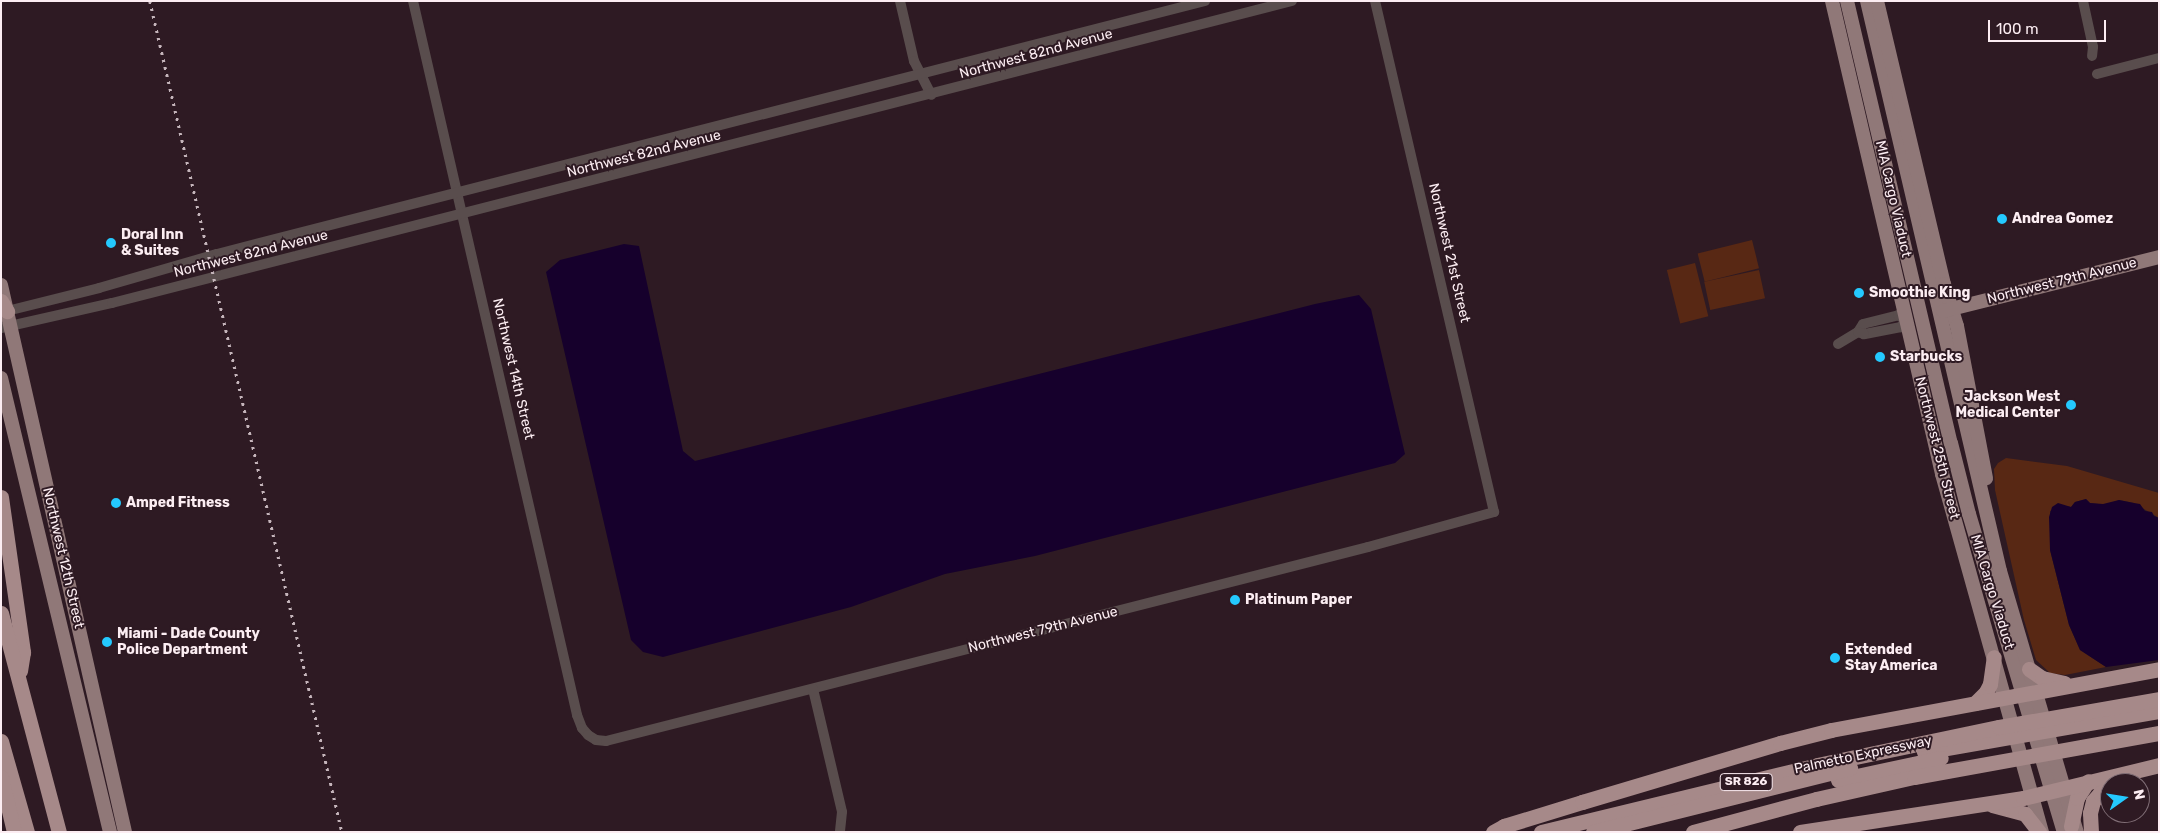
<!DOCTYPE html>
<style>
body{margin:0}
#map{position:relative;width:2160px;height:833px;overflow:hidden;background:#2e1a23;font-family:Rubik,sans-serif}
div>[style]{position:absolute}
.green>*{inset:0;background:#582814;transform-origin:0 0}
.water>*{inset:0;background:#16002c}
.minor>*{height:10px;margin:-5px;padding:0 5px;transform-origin:5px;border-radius:5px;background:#594d4d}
.major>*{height:14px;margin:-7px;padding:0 7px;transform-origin:7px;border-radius:7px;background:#907878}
.highway>*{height:15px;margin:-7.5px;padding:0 7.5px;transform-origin:7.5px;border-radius:7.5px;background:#a68989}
.rail>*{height:2.5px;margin-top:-1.25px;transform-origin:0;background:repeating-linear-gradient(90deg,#c5b5bb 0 2.5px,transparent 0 7.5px)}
.dots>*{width:14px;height:14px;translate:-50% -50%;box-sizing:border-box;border:2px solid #2e1a23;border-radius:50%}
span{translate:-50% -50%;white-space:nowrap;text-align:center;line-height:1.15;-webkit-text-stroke:4px #2e1a23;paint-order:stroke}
.shield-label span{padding:1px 4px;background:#2e1a23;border:1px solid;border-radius:4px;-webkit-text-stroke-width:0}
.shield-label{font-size:12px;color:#fcedf2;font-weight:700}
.street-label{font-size:14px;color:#fcedf2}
.poi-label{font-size:14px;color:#fcedf2;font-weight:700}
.left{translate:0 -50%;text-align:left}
.right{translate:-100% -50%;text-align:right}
.frame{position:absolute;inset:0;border:2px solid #fcedf2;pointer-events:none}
.north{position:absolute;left:2100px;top:773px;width:50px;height:50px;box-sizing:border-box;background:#2e1a23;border:1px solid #806e76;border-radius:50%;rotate:77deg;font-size:14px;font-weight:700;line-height:20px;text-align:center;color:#fcedf2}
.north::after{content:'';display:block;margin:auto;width:18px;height:22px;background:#24c9fe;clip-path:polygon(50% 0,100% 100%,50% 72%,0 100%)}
.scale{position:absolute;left:1988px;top:20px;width:118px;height:22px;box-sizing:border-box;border:2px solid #fcedf2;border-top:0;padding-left:6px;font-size:15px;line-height:18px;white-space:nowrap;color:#fcedf2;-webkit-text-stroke:4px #2e1a23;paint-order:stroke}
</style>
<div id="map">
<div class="green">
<i style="left:1752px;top:240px;width:29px;height:56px;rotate:76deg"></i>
<i style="left:1695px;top:263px;width:55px;height:29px;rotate:76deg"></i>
<i style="left:1759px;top:270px;width:29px;height:56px;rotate:78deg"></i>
<i style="clip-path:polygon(2006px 458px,2067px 466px,2159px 493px,2159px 518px,2134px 503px,2119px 500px,2107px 505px,2090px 503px,2086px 499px,2075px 502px,2071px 507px,2066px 506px,2050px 511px,2050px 550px,2069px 625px,2080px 650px,2106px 667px,2065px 675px,2050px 673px,2036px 660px,2024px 620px,1995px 490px,1994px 469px,1998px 463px)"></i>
</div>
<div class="water">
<i style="clip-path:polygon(624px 244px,639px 246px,683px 451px,695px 461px,1315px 304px,1359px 295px,1371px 309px,1405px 454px,1395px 463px,1035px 556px,945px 574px,851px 607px,663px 657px,643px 652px,631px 640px,546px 272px,560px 260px)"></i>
<i style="clip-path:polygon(2086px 499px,2090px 503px,2103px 504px,2119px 500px,2134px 503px,2140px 504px,2145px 511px,2152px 512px,2154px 516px,2159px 518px,2159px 660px,2106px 667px,2080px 650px,2069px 625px,2050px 550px,2049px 517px,2052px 507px,2058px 503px,2071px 507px,2075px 502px)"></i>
</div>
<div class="minor">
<i style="left:413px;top:1px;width:733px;rotate:77.06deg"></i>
<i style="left:577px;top:715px;width:14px;rotate:69deg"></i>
<i style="left:582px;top:728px;width:9px;rotate:49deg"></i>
<i style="left:588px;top:735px;width:9px;rotate:32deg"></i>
<i style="left:596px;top:740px;width:10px;rotate:6deg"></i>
<i style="left:606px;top:741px;width:786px;rotate:-14.28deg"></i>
<i style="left:1368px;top:547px;width:131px;rotate:-15.5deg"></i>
<i style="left:1494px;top:512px;width:525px;rotate:-103.11deg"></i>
<i style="left:900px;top:1px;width:62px;rotate:76.9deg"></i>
<i style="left:914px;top:61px;width:38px;rotate:63deg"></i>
<i style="left:2083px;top:1px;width:47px;rotate:77.7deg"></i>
<i style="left:2093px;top:47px;width:9px;rotate:96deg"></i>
<i style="left:2097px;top:74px;width:64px;rotate:-14.5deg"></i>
<i style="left:3px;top:312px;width:99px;rotate:-14deg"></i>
<i style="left:99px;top:288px;width:123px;rotate:-16.1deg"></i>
<i style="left:217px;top:254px;width:1020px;rotate:-14.36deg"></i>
<i style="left:1px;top:328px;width:114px;rotate:-12.7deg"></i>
<i style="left:112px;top:303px;width:1218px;rotate:-14.36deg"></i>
<i style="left:1838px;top:344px;width:23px;rotate:-31deg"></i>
<i style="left:1858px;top:332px;width:9px;rotate:-58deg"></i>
<i style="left:1863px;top:324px;width:36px;rotate:-14deg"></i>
<i style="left:1898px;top:315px;width:9px;rotate:32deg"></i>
<i style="left:1906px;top:320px;width:9px;rotate:126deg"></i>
<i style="left:1901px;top:327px;width:38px;rotate:169deg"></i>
<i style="left:1864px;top:334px;width:6px;rotate:-162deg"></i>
<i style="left:813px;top:689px;width:126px;rotate:76.7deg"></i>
<i style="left:842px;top:812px;width:20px;rotate:96deg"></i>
</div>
<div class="major">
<i style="left:1832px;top:1px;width:486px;rotate:76.9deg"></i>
<i style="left:1942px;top:474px;width:372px;rotate:74.4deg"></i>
<i style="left:1847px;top:1px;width:454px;rotate:76.8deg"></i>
<i style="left:1951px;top:443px;width:73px;rotate:75.8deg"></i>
<i style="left:1969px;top:514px;width:332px;rotate:73.4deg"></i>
<i style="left:1867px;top:1px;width:585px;rotate:76.87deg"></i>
<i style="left:2000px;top:571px;width:272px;rotate:73.6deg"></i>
<i style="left:1877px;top:1px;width:291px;rotate:76.7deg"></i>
<i style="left:1944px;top:284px;width:44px;rotate:72.8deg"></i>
<i style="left:1957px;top:326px;width:155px;rotate:79.2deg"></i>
<i style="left:1px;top:285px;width:561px;rotate:77.23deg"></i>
<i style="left:1943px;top:311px;width:223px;rotate:-14deg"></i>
<i style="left:1px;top:378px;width:467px;rotate:76.5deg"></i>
</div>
<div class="highway">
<i style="left:1px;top:301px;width:12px;rotate:59deg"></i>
<i style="left:1px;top:497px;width:157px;rotate:81.9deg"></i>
<i style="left:23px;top:652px;width:19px;rotate:99deg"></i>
<i style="left:1px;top:613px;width:227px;rotate:75.2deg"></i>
<i style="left:2029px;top:669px;width:16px;rotate:35deg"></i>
<i style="left:2042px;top:678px;width:23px;rotate:13deg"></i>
<i style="left:1975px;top:703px;width:16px;rotate:-45deg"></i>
<i style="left:1986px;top:692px;width:9px;rotate:-63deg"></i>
<i style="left:1990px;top:684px;width:27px;rotate:-82deg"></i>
<i style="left:1px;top:741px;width:95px;rotate:74.1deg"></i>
<i style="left:1924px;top:752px;width:239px;rotate:-9.9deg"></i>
<i style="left:1px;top:777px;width:57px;rotate:76.7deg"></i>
<i style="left:1838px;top:780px;width:105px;rotate:-12.1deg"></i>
<i style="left:1992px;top:805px;width:34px;rotate:15deg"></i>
<i style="left:2025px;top:814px;width:23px;rotate:52deg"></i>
<i style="left:2071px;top:826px;width:29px;rotate:-78deg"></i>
<i style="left:2077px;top:798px;width:20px;rotate:-57deg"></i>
<i style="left:1493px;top:832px;width:13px;rotate:-29deg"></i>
<i style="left:1504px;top:826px;width:82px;rotate:-17.1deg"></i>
<i style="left:1582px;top:802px;width:207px;rotate:-16.6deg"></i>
<i style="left:1780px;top:743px;width:53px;rotate:-14.3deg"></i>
<i style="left:1831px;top:730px;width:334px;rotate:-10.5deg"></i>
<i style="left:1541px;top:832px;width:284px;rotate:-13.6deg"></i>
<i style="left:1817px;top:765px;width:186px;rotate:-11.8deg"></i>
<i style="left:1999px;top:727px;width:162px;rotate:-9.9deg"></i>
<i style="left:1593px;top:832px;width:265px;rotate:-14deg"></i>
<i style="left:1693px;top:832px;width:127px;rotate:-15deg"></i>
<i style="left:1816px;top:799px;width:100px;rotate:-12.7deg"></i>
<i style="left:1914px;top:777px;width:249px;rotate:-10.2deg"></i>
<i style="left:1800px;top:832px;width:226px;rotate:-8.7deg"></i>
<i style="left:2023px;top:798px;width:140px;rotate:-13.6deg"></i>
<i style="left:2091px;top:832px;width:19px;rotate:-93deg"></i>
<i style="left:2090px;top:813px;width:12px;rotate:-76deg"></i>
<i style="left:2093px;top:801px;width:11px;rotate:-49deg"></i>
<i style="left:2100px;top:793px;width:12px;rotate:-31deg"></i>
</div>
<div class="rail">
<i style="left:150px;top:1px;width:853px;rotate:76.99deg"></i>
</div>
<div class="dots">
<i style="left:2002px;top:219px;background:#24c9fe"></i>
<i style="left:111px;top:243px;background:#24c9fe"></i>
<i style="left:1859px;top:293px;background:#24c9fe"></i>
<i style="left:1880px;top:357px;background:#24c9fe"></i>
<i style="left:2071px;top:405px;background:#24c9fe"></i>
<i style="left:116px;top:503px;background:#24c9fe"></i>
<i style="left:1235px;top:600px;background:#24c9fe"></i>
<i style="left:107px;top:642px;background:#24c9fe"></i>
<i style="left:1835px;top:658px;background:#24c9fe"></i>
</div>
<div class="shield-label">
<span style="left:1746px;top:782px">SR 826</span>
</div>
<div class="street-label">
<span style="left:1036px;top:54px;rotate:-15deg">Northwest 82nd Avenue</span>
<span style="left:644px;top:154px;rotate:-14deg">Northwest 82nd Avenue</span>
<span style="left:1893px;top:199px;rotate:77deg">MIA Cargo Viaduct</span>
<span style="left:1449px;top:253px;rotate:77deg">Northwest 21st Street</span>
<span style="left:251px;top:254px;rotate:-14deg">Northwest 82nd Avenue</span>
<span style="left:2062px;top:281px;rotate:-14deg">Northwest 79th Avenue</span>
<span style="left:513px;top:369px;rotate:77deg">Northwest 14th Street</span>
<span style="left:1937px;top:448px;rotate:76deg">Northwest 25th Street</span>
<span style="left:63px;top:558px;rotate:77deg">Northwest 12th Street</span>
<span style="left:1992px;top:592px;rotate:73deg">MIA Cargo Viaduct</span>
<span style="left:1043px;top:630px;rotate:-14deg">Northwest 79th Avenue</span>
<span style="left:1863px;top:755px;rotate:-12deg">Palmetto Expressway</span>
</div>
<div class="poi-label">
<span class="left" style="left:2012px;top:219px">Andrea Gomez</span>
<span class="left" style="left:121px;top:243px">Doral Inn<br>&amp; Suites</span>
<span class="left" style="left:1869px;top:293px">Smoothie King</span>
<span class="left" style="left:1890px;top:357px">Starbucks</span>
<span class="right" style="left:2060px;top:405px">Jackson West<br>Medical Center</span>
<span class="left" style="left:126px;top:503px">Amped Fitness</span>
<span class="left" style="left:1245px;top:600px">Platinum Paper</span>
<span class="left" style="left:117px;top:642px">Miami - Dade County<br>Police Department</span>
<span class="left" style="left:1845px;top:658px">Extended<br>Stay America</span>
</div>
<div class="frame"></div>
<div class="north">N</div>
<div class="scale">100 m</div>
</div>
